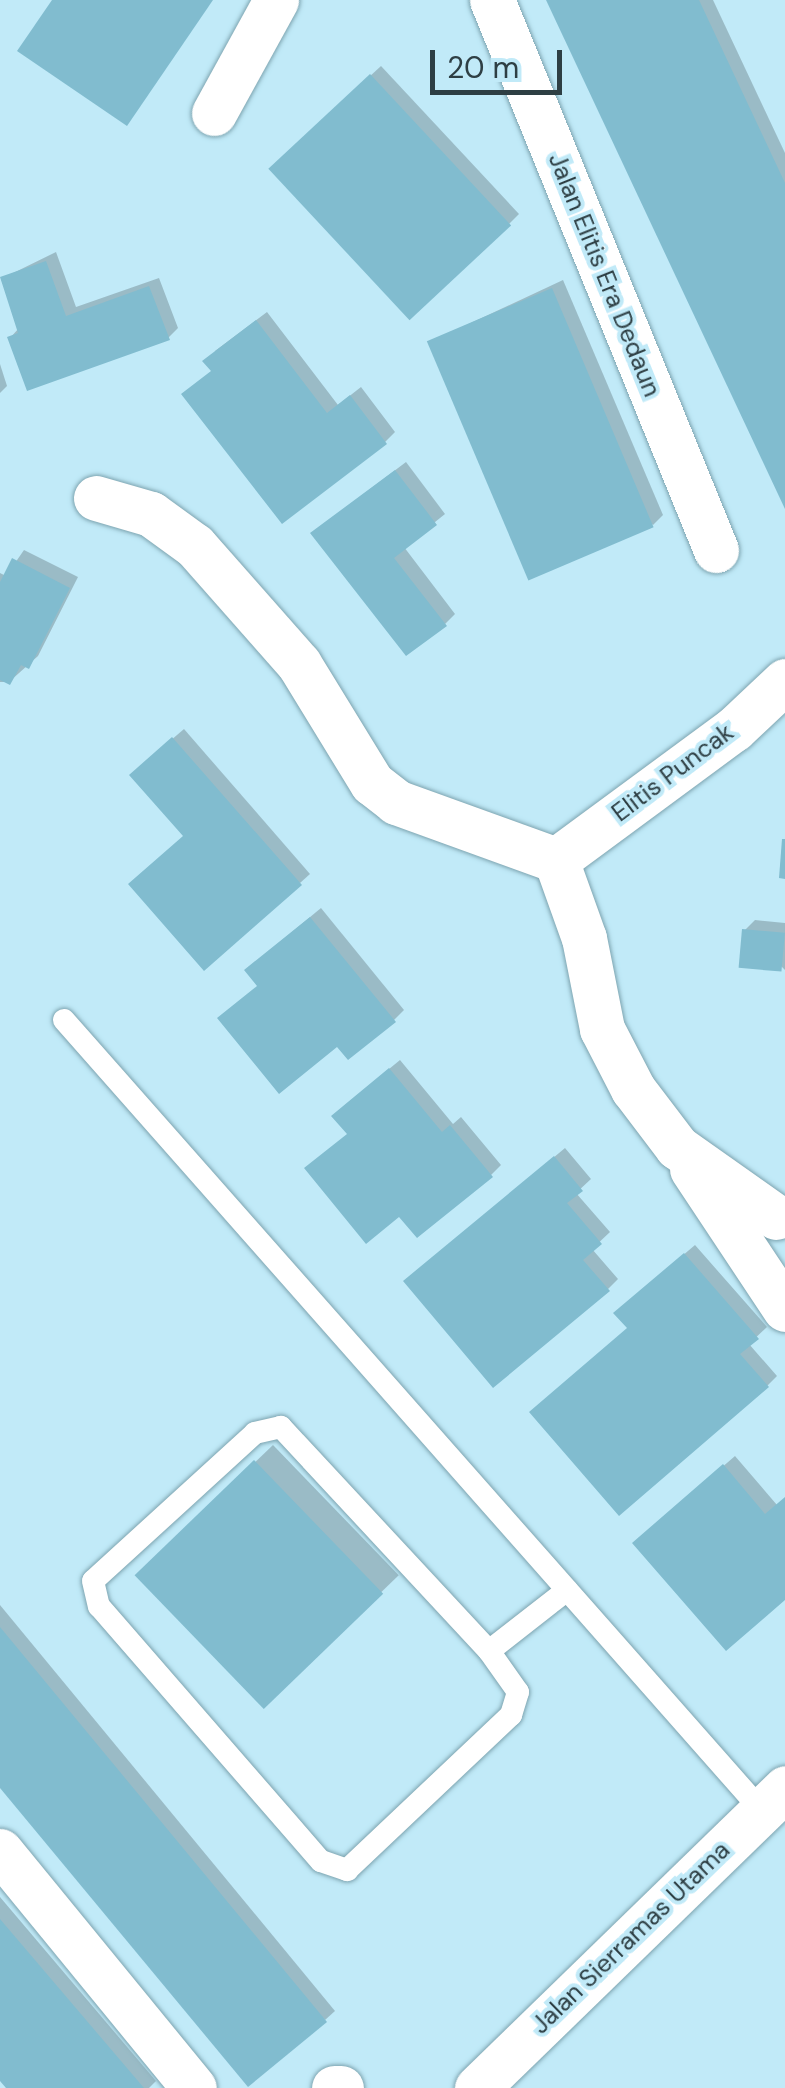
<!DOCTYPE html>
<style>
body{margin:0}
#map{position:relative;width:785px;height:2088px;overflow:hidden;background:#c1eaf8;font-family:"DM Sans",sans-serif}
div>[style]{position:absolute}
.shadow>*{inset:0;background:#0003;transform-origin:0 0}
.building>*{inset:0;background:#81bccf;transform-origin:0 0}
.roads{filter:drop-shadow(0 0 2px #7da4b0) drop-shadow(0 0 2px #7da4b0)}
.service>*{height:22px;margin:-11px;padding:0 11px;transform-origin:11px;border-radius:11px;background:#fff}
.minor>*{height:45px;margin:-22.5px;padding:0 22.5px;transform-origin:22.5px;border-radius:22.5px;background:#fff}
span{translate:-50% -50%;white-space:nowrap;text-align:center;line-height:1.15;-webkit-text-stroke:8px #c1eaf8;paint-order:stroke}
.street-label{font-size:25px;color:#2e3f44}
.scale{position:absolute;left:430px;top:50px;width:132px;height:45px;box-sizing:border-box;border:5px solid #2e3f44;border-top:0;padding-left:12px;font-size:30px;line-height:35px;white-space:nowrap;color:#2e3f44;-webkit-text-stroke:8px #c1eaf8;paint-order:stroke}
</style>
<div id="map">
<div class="shadow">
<i style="clip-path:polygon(549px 0,713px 0,785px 153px,785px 503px)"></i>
<i style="clip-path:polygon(381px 66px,519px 214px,509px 224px,281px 158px)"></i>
<i style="clip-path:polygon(56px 252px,76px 307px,159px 278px,178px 328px,168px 338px,10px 338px,19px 328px,1px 279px)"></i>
<i style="clip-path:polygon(563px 280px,663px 515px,653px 525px,430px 342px)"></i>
<i style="clip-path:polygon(267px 312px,338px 405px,361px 387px,395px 432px,385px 442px,213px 370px,215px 351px)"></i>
<i style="clip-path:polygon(0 364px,7px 386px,0 393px)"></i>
<i style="clip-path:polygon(406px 462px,445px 514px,404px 547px,455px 614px,445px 624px,324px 524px)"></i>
<i style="clip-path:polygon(24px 550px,78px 577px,38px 656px,9px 682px,0 682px,0 573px,6px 576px)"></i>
<i style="clip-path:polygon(184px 729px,310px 874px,300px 883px,185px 836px,142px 765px)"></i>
<i style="clip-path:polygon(321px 908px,404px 1010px,394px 1020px,259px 985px,258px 960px)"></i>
<i style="clip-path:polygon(755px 920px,785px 923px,785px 970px,745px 930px)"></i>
<i style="clip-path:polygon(400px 1060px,453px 1124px,461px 1117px,501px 1165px,491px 1175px,349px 1133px,344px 1106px)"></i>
<i style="clip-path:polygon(565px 1148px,591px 1179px,576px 1193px,610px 1232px,592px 1249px,618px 1279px,608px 1289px,417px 1272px)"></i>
<i style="clip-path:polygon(695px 1245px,767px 1327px,749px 1344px,777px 1376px,767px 1386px,630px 1327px,627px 1303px)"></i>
<i style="left:273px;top:1445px;width:181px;height:188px;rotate:46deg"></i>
<i style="clip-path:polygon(735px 1456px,777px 1505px,785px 1498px,785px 1596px,645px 1534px)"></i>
<i style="clip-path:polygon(0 1605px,335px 2011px,325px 2020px,0 1784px)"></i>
<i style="clip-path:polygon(0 1897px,156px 2081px,149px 2088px,9px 2088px,0 2077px)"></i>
</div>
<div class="building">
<i style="clip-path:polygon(52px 0,213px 0,127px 126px,17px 51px)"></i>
<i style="clip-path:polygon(546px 0,699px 0,785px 183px,785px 509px)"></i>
<i style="left:370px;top:74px;width:207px;height:139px;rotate:47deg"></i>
<i style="clip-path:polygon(46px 261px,66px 316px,149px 286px,170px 340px,27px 391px,7px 337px,18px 333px,0 277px)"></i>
<i style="left:552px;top:288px;width:260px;height:136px;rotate:67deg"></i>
<i style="clip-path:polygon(256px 320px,327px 413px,350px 395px,387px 444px,282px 524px,181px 394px,211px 371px,202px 361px)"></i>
<i style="clip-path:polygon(395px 470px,437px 525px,394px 558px,447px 626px,406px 656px,310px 533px)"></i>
<i style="clip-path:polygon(12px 558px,70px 588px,29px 669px,21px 665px,10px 685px,0 680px,0 582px)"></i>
<i style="clip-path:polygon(172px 737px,302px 885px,204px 971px,128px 884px,183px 836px,129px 775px)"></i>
<i style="clip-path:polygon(782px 839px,785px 839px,785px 879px,779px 878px)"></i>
<i style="clip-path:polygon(310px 917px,396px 1022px,348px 1060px,337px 1047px,279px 1094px,217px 1018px,257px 986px,244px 970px)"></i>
<i style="left:742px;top:929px;width:43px;height:39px;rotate:5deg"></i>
<i style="clip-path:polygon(389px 1068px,442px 1132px,450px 1125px,493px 1177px,417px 1238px,399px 1217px,366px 1244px,304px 1168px,347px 1134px,331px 1116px)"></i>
<i style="clip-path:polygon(554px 1156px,583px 1191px,567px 1203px,602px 1244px,583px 1260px,610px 1291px,493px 1388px,403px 1281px)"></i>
<i style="clip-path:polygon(684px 1253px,759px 1339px,740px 1354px,769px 1387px,619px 1516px,529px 1412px,627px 1328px,613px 1313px)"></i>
<i style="left:254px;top:1460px;width:186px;height:166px;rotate:46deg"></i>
<i style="clip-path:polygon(723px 1464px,765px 1514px,785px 1497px,785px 1600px,726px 1651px,632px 1543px)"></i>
<i style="clip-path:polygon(0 1627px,327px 2022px,248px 2087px,0 1788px)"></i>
<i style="clip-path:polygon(0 1919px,144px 2088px,6px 2088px,0 2081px)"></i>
</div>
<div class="roads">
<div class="service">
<i style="left:64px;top:1020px;width:1055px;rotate:48.57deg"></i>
<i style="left:489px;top:1651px;width:306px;rotate:-132.9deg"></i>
<i style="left:281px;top:1427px;width:27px;rotate:167deg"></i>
<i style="left:255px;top:1433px;width:219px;rotate:137.6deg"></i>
<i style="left:93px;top:1581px;width:26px;rotate:77deg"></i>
<i style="left:99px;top:1606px;width:338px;rotate:49deg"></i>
<i style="left:321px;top:1861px;width:28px;rotate:19deg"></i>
<i style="left:347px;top:1870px;width:226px;rotate:-43.4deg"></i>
<i style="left:511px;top:1715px;width:24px;rotate:-73deg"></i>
<i style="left:518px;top:1692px;width:50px;rotate:-125.3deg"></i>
<i style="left:489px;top:1651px;width:99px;rotate:-38deg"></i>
</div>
<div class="minor">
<i style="left:492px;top:0;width:594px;rotate:67.84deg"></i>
<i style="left:214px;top:113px;width:129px;rotate:-61.2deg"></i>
<i style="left:96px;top:498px;width:57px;rotate:16.2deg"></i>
<i style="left:151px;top:514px;width:54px;rotate:36deg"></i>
<i style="left:195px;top:546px;width:157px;rotate:48.6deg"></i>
<i style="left:299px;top:664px;width:140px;rotate:58.5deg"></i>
<i style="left:372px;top:783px;width:31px;rotate:38deg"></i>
<i style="left:396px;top:802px;width:170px;rotate:19.9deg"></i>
<i style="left:556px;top:860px;width:83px;rotate:70.3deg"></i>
<i style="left:584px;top:938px;width:93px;rotate:78.8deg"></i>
<i style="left:602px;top:1029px;width:68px;rotate:62.7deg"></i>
<i style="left:633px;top:1089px;width:73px;rotate:52.8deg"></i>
<i style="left:677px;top:1147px;width:121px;rotate:35.3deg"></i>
<i style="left:556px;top:860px;width:221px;rotate:-36.4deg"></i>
<i style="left:734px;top:729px;width:70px;rotate:-43.3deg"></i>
<i style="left:692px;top:1169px;width:168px;rotate:56.4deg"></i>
<i style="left:0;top:1851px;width:306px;rotate:50.7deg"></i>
<i style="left:334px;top:2088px;width:7px"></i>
<i style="left:477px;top:2088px;width:430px;rotate:-44.2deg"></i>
</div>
</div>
<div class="street-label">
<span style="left:604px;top:275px;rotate:68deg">Jalan Elitis Era Dedaun</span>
<span style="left:673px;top:773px;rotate:-37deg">Elitis Puncak</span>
<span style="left:631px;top:1938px;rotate:-44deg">Jalan Sierramas Utama</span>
</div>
<div class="scale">20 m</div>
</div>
